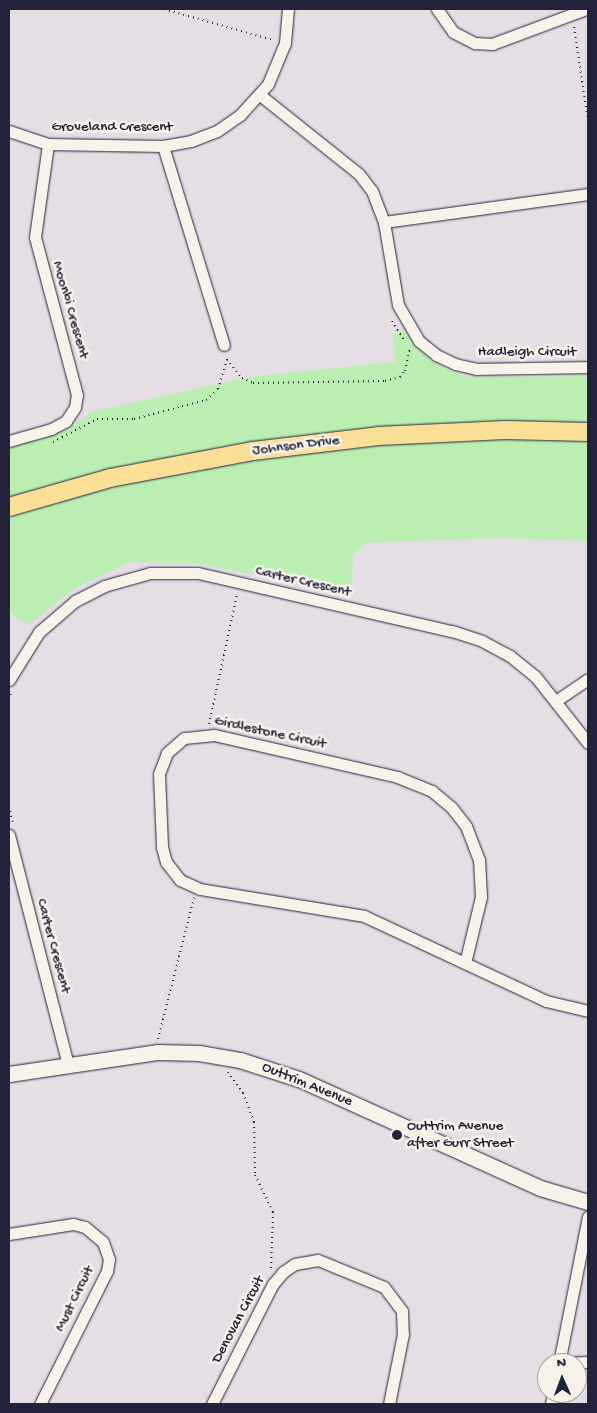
<!DOCTYPE html>
<style>
body{margin:0}
#map{position:relative;width:597px;height:1413px;overflow:hidden;background:#e6dee5;font-family:"Gochi Hand",sans-serif}
div>[style]{position:absolute}
.green>*{inset:0;background:#baefb1}
.path>*{height:2px;margin-top:-1px;transform-origin:0;background:repeating-linear-gradient(90deg,#22223b 0 1px,transparent 0 5px)}
.roads{filter:drop-shadow(0 0 1px #22223b) drop-shadow(0 0 1px #22223b)}
.street>*{height:11px;margin:-5.5px;padding:0 5.5px;transform-origin:5.5px;border-radius:5.5px;background:#f7f3e8}
.secondary>*{height:15px;margin:-7.5px;padding:0 7.5px;transform-origin:7.5px;border-radius:7.5px;background:#f7f3e8}
.primary>*{height:18px;margin:-9px;padding:0 9px;transform-origin:9px;border-radius:9px;background:#fbdf96}
.dots>*{width:14px;height:14px;translate:-50% -50%;box-sizing:border-box;border:2px solid #f7f3e8;border-radius:50%}
span{translate:-50% -50%;white-space:nowrap;text-align:center;line-height:1.15;-webkit-text-stroke:5px #f7f3e8;paint-order:stroke}
.street-label{font-size:15px;color:#22223b}
.poi-label{font-size:15px;color:#22223b}
.left{translate:0 -50%;text-align:left}
.frame{position:absolute;inset:0;border:10px solid #22223b;pointer-events:none}
.north{position:absolute;left:537px;top:1353px;width:50px;height:50px;box-sizing:border-box;background:#f7f3e8;border:1px solid #a29fa3;border-radius:50%;rotate:358deg;font-size:14px;font-weight:700;line-height:20px;text-align:center;color:#22223b}
.north::after{content:'';display:block;margin:auto;width:18px;height:22px;background:#22223b;clip-path:polygon(50% 0,100% 100%,50% 72%,0 100%)}
</style>
<div id="map">
<div class="green">
<i style="clip-path:polygon(403px 330px,417px 349px,439px 366px,466px 377px,588px 376px,588px 541px,500px 538px,365px 543px,353px 555px,351px 594px,194px 563px,130px 562px,77px 587px,28px 625px,9px 612px,9px 446px,67px 429px,94px 411px,255px 376px,395px 362px,393px 335px)"></i>
</div>
<div class="path">
<i style="left:164px;top:9px;width:113px;rotate:15.9deg"></i>
<i style="left:574px;top:27px;width:95px;rotate:81.5deg"></i>
<i style="left:392px;top:321px;width:22px;rotate:58deg"></i>
<i style="left:53px;top:442px;width:50px;rotate:-27.6deg"></i>
<i style="left:97px;top:419px;width:37px"></i>
<i style="left:134px;top:419px;width:74px;rotate:-14.8deg"></i>
<i style="left:206px;top:400px;width:16px;rotate:-43deg"></i>
<i style="left:218px;top:389px;width:31px;rotate:-73deg"></i>
<i style="left:227px;top:359px;width:24px;rotate:52deg"></i>
<i style="left:242px;top:378px;width:12px;rotate:24deg"></i>
<i style="left:253px;top:383px;width:132px;rotate:-0.9deg"></i>
<i style="left:385px;top:381px;width:16px;rotate:-15deg"></i>
<i style="left:400px;top:377px;width:8px;rotate:-50deg"></i>
<i style="left:405px;top:371px;width:24px;rotate:-78deg"></i>
<i style="left:9px;top:700px;width:8px;rotate:-76deg"></i>
<i style="left:209px;top:724px;width:132px;rotate:-77.8deg"></i>
<i style="left:9px;top:806px;width:17px;rotate:77deg"></i>
<i style="left:158px;top:1039px;width:146px;rotate:-75.7deg"></i>
<i style="left:228px;top:1072px;width:26px;rotate:54deg"></i>
<i style="left:243px;top:1093px;width:31px;rotate:69deg"></i>
<i style="left:254px;top:1122px;width:53px;rotate:88.9deg"></i>
<i style="left:255px;top:1175px;width:41px;rotate:64.1deg"></i>
<i style="left:273px;top:1212px;width:56px;rotate:92deg"></i>
</div>
<div class="roads">
<div class="street">
<i style="left:437px;top:9px;width:28px;rotate:55deg"></i>
<i style="left:453px;top:32px;width:25px;rotate:27deg"></i>
<i style="left:475px;top:43px;width:17px;rotate:3deg"></i>
<i style="left:492px;top:44px;width:100px;rotate:-20.4deg"></i>
<i style="left:260px;top:95px;width:127px;rotate:38.6deg"></i>
<i style="left:359px;top:174px;width:21px;rotate:53deg"></i>
<i style="left:372px;top:191px;width:33px;rotate:69deg"></i>
<i style="left:384px;top:222px;width:84px;rotate:80.4deg"></i>
<i style="left:398px;top:305px;width:42px;rotate:59.7deg"></i>
<i style="left:419px;top:341px;width:22px;rotate:39deg"></i>
<i style="left:436px;top:355px;width:21px;rotate:25deg"></i>
<i style="left:455px;top:364px;width:22px;rotate:13deg"></i>
<i style="left:476px;top:369px;width:112px;rotate:-1deg"></i>
<i style="left:9px;top:131px;width:41px;rotate:18.4deg"></i>
<i style="left:48px;top:144px;width:115px;rotate:1deg"></i>
<i style="left:163px;top:146px;width:28px;rotate:-10deg"></i>
<i style="left:191px;top:141px;width:28px;rotate:-21deg"></i>
<i style="left:217px;top:131px;width:28px;rotate:-35deg"></i>
<i style="left:240px;top:115px;width:42px;rotate:-47.9deg"></i>
<i style="left:268px;top:84px;width:44px;rotate:-67.5deg"></i>
<i style="left:285px;top:43px;width:34px;rotate:-85deg"></i>
<i style="left:163px;top:146px;width:208px;rotate:73deg"></i>
<i style="left:384px;top:222px;width:206px;rotate:-7.8deg"></i>
<i style="left:9px;top:441px;width:44px;rotate:-15.9deg"></i>
<i style="left:51px;top:429px;width:17px;rotate:-28deg"></i>
<i style="left:66px;top:421px;width:17px;rotate:-57deg"></i>
<i style="left:75px;top:407px;width:12px;rotate:-81deg"></i>
<i style="left:77px;top:395px;width:163px;rotate:-104.9deg"></i>
<i style="left:35px;top:237px;width:94px;rotate:-82deg"></i>
<i style="left:9px;top:680px;width:57px;rotate:-58deg"></i>
<i style="left:39px;top:632px;width:48px;rotate:-40.7deg"></i>
<i style="left:75px;top:601px;width:33px;rotate:-27deg"></i>
<i style="left:104px;top:586px;width:48px;rotate:-15.8deg"></i>
<i style="left:150px;top:573px;width:48px"></i>
<i style="left:198px;top:573px;width:261px;rotate:12.9deg"></i>
<i style="left:452px;top:631px;width:32px;rotate:18deg"></i>
<i style="left:482px;top:641px;width:32px;rotate:28deg"></i>
<i style="left:510px;top:656px;width:32px;rotate:39deg"></i>
<i style="left:535px;top:676px;width:85px;rotate:51.7deg"></i>
<i style="left:557px;top:700px;width:37px;rotate:-34deg"></i>
<i style="left:9px;top:835px;width:236px;rotate:75.6deg"></i>
<i style="left:465px;top:963px;width:68px;rotate:-76.4deg"></i>
<i style="left:481px;top:897px;width:37px;rotate:-93deg"></i>
<i style="left:479px;top:860px;width:36px;rotate:-111deg"></i>
<i style="left:466px;top:826px;width:24px;rotate:-128deg"></i>
<i style="left:451px;top:807px;width:25px;rotate:-140deg"></i>
<i style="left:432px;top:791px;width:37px;rotate:-158deg"></i>
<i style="left:398px;top:777px;width:189px;rotate:-167.1deg"></i>
<i style="left:214px;top:735px;width:30px;rotate:174deg"></i>
<i style="left:184px;top:738px;width:23px;rotate:139deg"></i>
<i style="left:167px;top:753px;width:22px;rotate:111deg"></i>
<i style="left:159px;top:774px;width:73px;rotate:87.6deg"></i>
<i style="left:162px;top:847px;width:16px;rotate:75deg"></i>
<i style="left:166px;top:862px;width:23px;rotate:52deg"></i>
<i style="left:180px;top:880px;width:22px;rotate:24deg"></i>
<i style="left:200px;top:889px;width:166px;rotate:9.3deg"></i>
<i style="left:364px;top:916px;width:201px;rotate:25deg"></i>
<i style="left:546px;top:1001px;width:43px;rotate:13.4deg"></i>
<i style="left:9px;top:1234px;width:65px;rotate:-8.9deg"></i>
<i style="left:73px;top:1224px;width:12px;rotate:14deg"></i>
<i style="left:85px;top:1227px;width:23px;rotate:40deg"></i>
<i style="left:103px;top:1242px;width:18px;rotate:71deg"></i>
<i style="left:109px;top:1259px;width:12px;rotate:99deg"></i>
<i style="left:107px;top:1271px;width:149px;rotate:116.7deg"></i>
<i style="left:559px;top:1363px;width:149px;rotate:-78.8deg"></i>
<i style="left:561px;top:1363px;width:27px;rotate:-2deg"></i>
<i style="left:212px;top:1404px;width:135px;rotate:-63.1deg"></i>
<i style="left:273px;top:1284px;width:16px;rotate:-50deg"></i>
<i style="left:283px;top:1272px;width:14px;rotate:-34deg"></i>
<i style="left:295px;top:1264px;width:23px;rotate:-10deg"></i>
<i style="left:318px;top:1260px;width:71px;rotate:22.2deg"></i>
<i style="left:384px;top:1287px;width:30px;rotate:53deg"></i>
<i style="left:402px;top:1311px;width:23px;rotate:88deg"></i>
<i style="left:403px;top:1334px;width:71px;rotate:101.3deg"></i>
<i style="left:551px;top:1404px;width:11px;rotate:-80deg"></i>
</div>
<div class="secondary">
<i style="left:9px;top:1074px;width:151px;rotate:-8.4deg"></i>
<i style="left:158px;top:1052px;width:41px;rotate:1.4deg"></i>
<i style="left:199px;top:1053px;width:42px;rotate:9.7deg"></i>
<i style="left:240px;top:1060px;width:62px;rotate:17.9deg"></i>
<i style="left:299px;top:1079px;width:265px;rotate:24.3deg"></i>
<i style="left:540px;top:1188px;width:50px;rotate:16.3deg"></i>
</div>
<div class="primary">
<i style="left:9px;top:507px;width:105px;rotate:-16deg"></i>
<i style="left:110px;top:478px;width:146px;rotate:-10.7deg"></i>
<i style="left:253px;top:451px;width:126px;rotate:-6.8deg"></i>
<i style="left:378px;top:436px;width:128px;rotate:-2.7deg"></i>
<i style="left:506px;top:430px;width:82px;rotate:1.4deg"></i>
</div>
</div>
<div class="dots">
<i style="left:397px;top:1135px;background:#22223b"></i>
</div>
<div class="street-label">
<span style="left:112px;top:128px">Groveland Crescent</span>
<span style="left:70px;top:310px;rotate:74deg">Moonbi Crescent</span>
<span style="left:527px;top:353px">Hadleigh Circuit</span>
<span style="left:296px;top:446px;rotate:-7deg">Johnson Drive</span>
<span style="left:303px;top:582px;rotate:13deg">Carter Crescent</span>
<span style="left:270px;top:733px;rotate:12deg">Girdlestone Circuit</span>
<span style="left:53px;top:946px;rotate:75deg">Carter Crescent</span>
<span style="left:307px;top:1085px;rotate:22deg">Outtrim Avenue</span>
<span style="left:75px;top:1299px;rotate:-64deg">Must Circuit</span>
<span style="left:239px;top:1320px;rotate:-62deg">Denovan Circuit</span>
</div>
<div class="poi-label">
<span class="left" style="left:407px;top:1135px">Outtrim Avenue<br>after Gurr Street</span>
</div>
<div class="frame"></div>
<div class="north">N</div>
</div>
